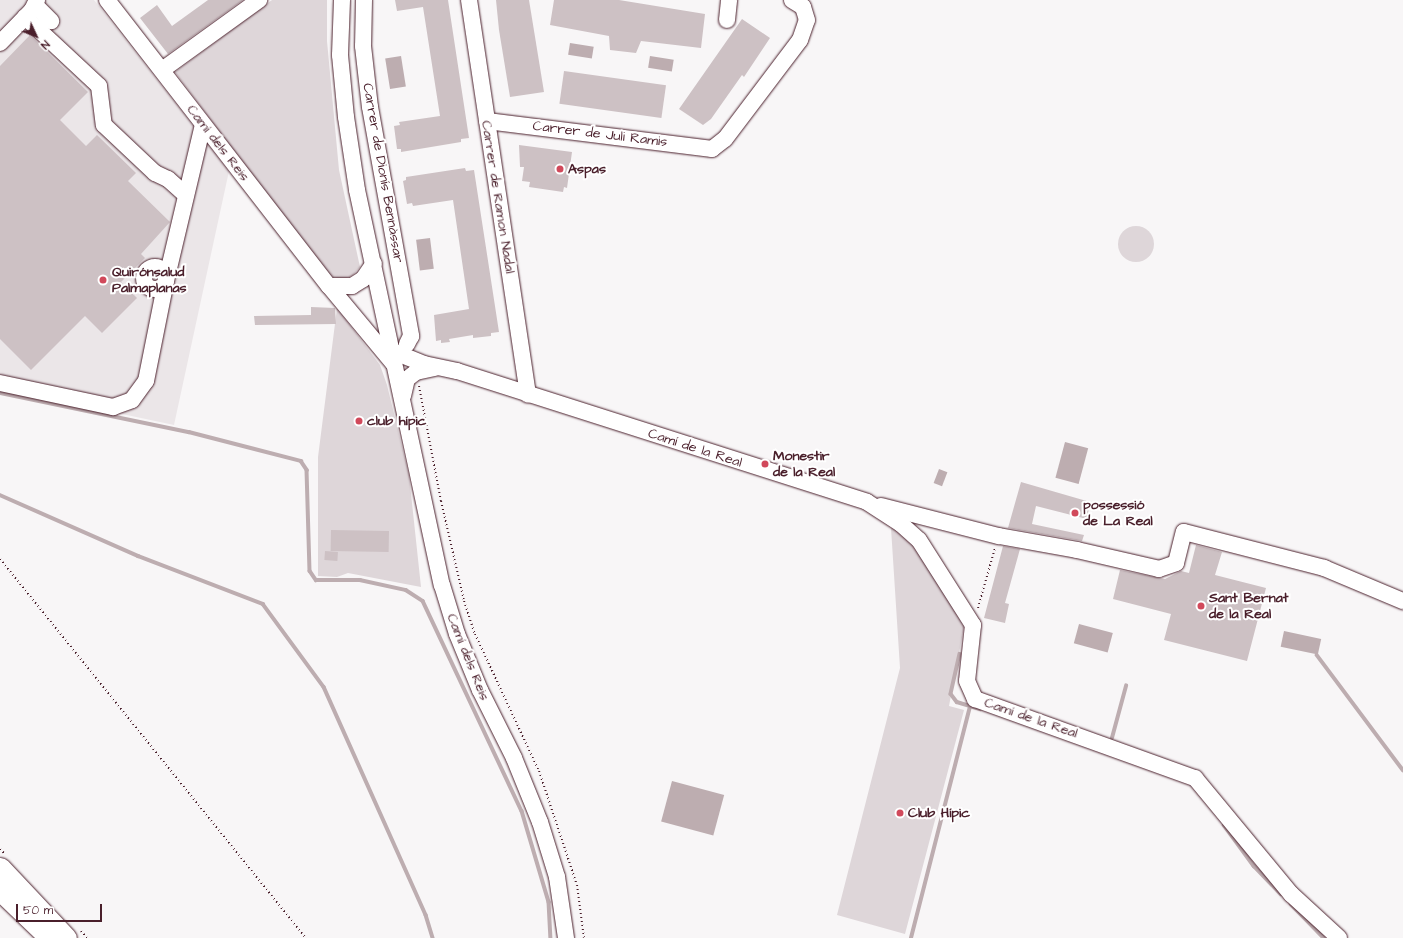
<!DOCTYPE html>
<meta charset="utf-8">
<style>
body{margin:0}
#map{position:relative;width:1403px;height:938px;overflow:hidden;background:#f8f6f7;font-family:"Architects Daughter",sans-serif}
div>[style]{position:absolute}
.built>*{inset:0;background:#ebe6e8}
.green>*{inset:0;background:#ded6d9}
.round{border-radius:50%}
.water>*{inset:0;background:#bdadb0;transform-origin:0 0}
.stream>*{height:3.5px;margin:-1.75px;padding:0 1.75px;transform-origin:1.75px;border-radius:1.75px;background:#bdadb0}
.building>*{inset:0;background:#cdc1c4;transform-origin:0 0}
.path>*{height:2px;margin-top:-1px;transform-origin:0;background:repeating-linear-gradient(90deg,#4a1f2b 0 1px,transparent 0 4px)}
.roads{filter:drop-shadow(0 0 1px #4a1f2b) drop-shadow(0 0 1px #4a1f2b)}
.minor>*{height:16px;margin:-8px;padding:0 8px;transform-origin:8px;border-radius:8px;background:#fff}
.minor>.ring{margin:-8px;padding:0;box-sizing:content-box;background:none;border:16px solid #fff;border-radius:50%}
.major>*{height:21px;margin:-10.5px;padding:0 10.5px;transform-origin:10.5px;border-radius:10.5px;background:#fff}
.dots>*{width:11px;height:11px;translate:-50% -50%;box-sizing:border-box;border:2px solid #fff;border-radius:50%}
span{translate:-50% -50%;white-space:nowrap;text-align:center;line-height:1.15;-webkit-text-stroke:4px #fff;paint-order:stroke}
.street-label{font-size:14px;color:#4a1f2b}
.poi-label{font-size:14px;color:#4a1f2b;font-weight:700}
.left{translate:0 -50%;text-align:left}
.north{position:absolute;left:16px;top:16px;width:40px;height:40px;-webkit-text-stroke:3px #fff;paint-order:stroke;rotate:134deg;font-size:11px;font-weight:700;line-height:16px;text-align:center;color:#4a1f2b}
.north::after{content:'';display:block;margin:auto;width:14px;height:18px;background:#4a1f2b;clip-path:polygon(50% 0,100% 100%,50% 72%,0 100%)}
.scale{position:absolute;left:16px;top:904px;width:86px;height:18px;box-sizing:border-box;border:2px solid #4a1f2b;border-top:0;padding-left:5px;font-size:12px;line-height:14px;white-space:nowrap;color:#4a1f2b;-webkit-text-stroke:3px #fff;paint-order:stroke}
</style>
<div id="map">
<div class="built">
<i style="clip-path:polygon(0 0,94px 0,229px 171px,174px 425px,0 388px)"></i>
</div>
<div class="green">
<i style="clip-path:polygon(272px 0,327px 0,327px 41px,339px 170px,360px 267px,353px 275px,343px 280px,327px 275px,175px 72px)"></i>
<i class="round" style="left:1118px;top:226px;width:36px;height:36px"></i>
<i style="clip-path:polygon(337px 308px,380px 365px,387px 385px,409px 475px,421px 587px,348px 573px,337px 577px,318px 576px,318px 457px)"></i>
<i style="clip-path:polygon(891px 528px,901px 529px,915px 540px,964px 627px,949px 706px,964px 710px,905px 934px,837px 915px,900px 668px)"></i>
</div>
<div class="water">
<i style="left:570px;top:43px;width:24px;height:12px;rotate:9deg"></i>
<i style="left:401px;top:56px;width:31px;height:16px;rotate:81deg"></i>
<i style="left:650px;top:56px;width:24px;height:12px;rotate:9deg"></i>
<i style="left:430px;top:238px;width:31px;height:14px;rotate:83deg"></i>
<i style="left:1065px;top:442px;width:24px;height:37px;rotate:15deg"></i>
<i style="left:939px;top:469px;width:9px;height:15px;rotate:21deg"></i>
<i style="left:1079px;top:624px;width:35px;height:20px;rotate:15deg"></i>
<i style="left:1284px;top:631px;width:38px;height:16px;rotate:12deg"></i>
<i style="left:672px;top:781px;width:54px;height:42px;rotate:15deg"></i>
</div>
<div class="stream">
<i style="left:0;top:393px;width:193px;rotate:11.7deg"></i>
<i style="left:189px;top:432px;width:116px;rotate:14.5deg"></i>
<i style="left:301px;top:461px;width:11px;rotate:56deg"></i>
<i style="left:307px;top:470px;width:101px;rotate:88.3deg"></i>
<i style="left:310px;top:571px;width:11px;rotate:56deg"></i>
<i style="left:316px;top:580px;width:44px"></i>
<i style="left:360px;top:580px;width:47px;rotate:12.3deg"></i>
<i style="left:406px;top:590px;width:20px;rotate:33deg"></i>
<i style="left:423px;top:601px;width:232px;rotate:64.8deg"></i>
<i style="left:522px;top:811px;width:95px;rotate:73.5deg"></i>
<i style="left:549px;top:902px;width:36px;rotate:87deg"></i>
<i style="left:0;top:495px;width:151px;rotate:23.8deg"></i>
<i style="left:138px;top:556px;width:134px;rotate:21deg"></i>
<i style="left:263px;top:604px;width:103px;rotate:53.7deg"></i>
<i style="left:324px;top:687px;width:250px;rotate:65.9deg"></i>
<i style="left:426px;top:915px;width:24px;rotate:73deg"></i>
<i style="left:960px;top:654px;width:41px;rotate:102.7deg"></i>
<i style="left:951px;top:694px;width:10px;rotate:53deg"></i>
<i style="left:957px;top:702px;width:24px;rotate:17deg"></i>
<i style="left:1317px;top:655px;width:144px;rotate:53.2deg"></i>
<i style="left:1112px;top:738px;width:54px;rotate:-74.9deg"></i>
<i style="left:1224px;top:825px;width:51px;rotate:53.8deg"></i>
<i style="left:1254px;top:866px;width:39px;rotate:46deg"></i>
<i style="left:1291px;top:904px;width:47px;rotate:45.9deg"></i>
<i style="left:911px;top:938px;width:239px;rotate:-75.7deg"></i>
</div>
<div class="building">
<i style="clip-path:polygon(208px 0,243px 0,168px 54px,140px 18px,157px 5px,172px 26px)"></i>
<i style="clip-path:polygon(395px 0,448px 0,469px 138px,461px 139px,461px 142px,401px 152px,401px 149px,397px 149px,394px 126px,400px 125px,399px 122px,440px 116px,423px 7px,397px 11px)"></i>
<i style="clip-path:polygon(496px 0,529px 0,544px 92px,510px 97px,499px 30px)"></i>
<i style="clip-path:polygon(554px 0,619px 0,705px 14px,701px 48px,641px 41px,636px 53px,610px 50px,609px 36px,550px 25px)"></i>
<i style="clip-path:polygon(742px 19px,770px 38px,744px 77px,742px 75px,711px 119px,703px 125px,679px 109px)"></i>
<i style="clip-path:polygon(30px 35px,88px 92px,60px 120px,86px 146px,97px 135px,136px 173px,128px 181px,170px 222px,141px 254px,145px 258px,121px 282px,137px 298px,102px 333px,85px 316px,31px 370px,0 339px,0 66px)"></i>
<i style="left:564px;top:71px;width:103px;height:33px;rotate:8deg"></i>
<i style="clip-path:polygon(519px 145px,572px 152px,567px 188px,564px 187px,563px 192px,529px 187px,530px 182px,522px 181px,524px 167px,520px 167px)"></i>
<i style="clip-path:polygon(465px 168px,466px 171px,474px 170px,499px 332px,491px 333px,491px 336px,473px 338px,473px 335px,449px 339px,450px 342px,441px 343px,441px 340px,436px 341px,434px 315px,469px 309px,453px 200px,413px 206px,412px 203px,407px 204px,403px 181px,406px 180px,406px 177px)"></i>
<i style="clip-path:polygon(311px 307px,335px 308px,336px 324px,255px 325px,254px 316px,311px 315px)"></i>
<i style="clip-path:polygon(1021px 482px,1090px 502px,1087px 519px,1036px 506px,1032px 524px,1084px 535px,1082px 541px,1008px 528px)"></i>
<i style="left:331px;top:530px;width:58px;height:21px;rotate:1deg"></i>
<i style="clip-path:polygon(1196px 545px,1222px 552px,1215px 575px,1266px 588px,1247px 661px,1164px 640px,1171px 614px,1113px 599px,1120px 570px,1165px 579px,1181px 571px,1189px 573px)"></i>
<i style="clip-path:polygon(1003px 546px,1020px 549px,1005px 603px,1009px 604px,1005px 623px,984px 618px)"></i>
<i style="left:325px;top:551px;width:13px;height:9px;rotate:4deg"></i>
</div>
<div class="path">
<i style="left:419px;top:386px;width:117px;rotate:79.2deg"></i>
<i style="left:441px;top:501px;width:103px;rotate:77deg"></i>
<i style="left:464px;top:601px;width:35px;rotate:72deg"></i>
<i style="left:475px;top:634px;width:151px;rotate:65deg"></i>
<i style="left:539px;top:771px;width:120px;rotate:71.6deg"></i>
<i style="left:577px;top:885px;width:53px;rotate:82.5deg"></i>
<i style="left:0;top:559px;width:487px;rotate:51.1deg"></i>
<i style="left:978px;top:608px;width:62px;rotate:-74.2deg"></i>
<i style="left:0;top:849px;width:6px;rotate:45deg"></i>
<i style="left:81px;top:931px;width:9px;rotate:49deg"></i>
</div>
<div class="roads">
<div class="minor">
<i style="left:107px;top:0;width:362px;rotate:52.2deg"></i>
<i style="left:329px;top:286px;width:100px;rotate:50.3deg"></i>
<i style="left:342px;top:0;width:55px;rotate:92.1deg"></i>
<i style="left:340px;top:55px;width:62px;rotate:84.5deg"></i>
<i style="left:346px;top:117px;width:74px;rotate:81.4deg"></i>
<i style="left:357px;top:190px;width:404px;rotate:77.9deg"></i>
<i style="left:442px;top:585px;width:51px;rotate:73deg"></i>
<i style="left:457px;top:634px;width:61px;rotate:67.7deg"></i>
<i style="left:480px;top:690px;width:76px;rotate:63.4deg"></i>
<i style="left:514px;top:758px;width:69px;rotate:67.9deg"></i>
<i style="left:540px;top:822px;width:58px;rotate:72.8deg"></i>
<i style="left:557px;top:877px;width:62px;rotate:81.6deg"></i>
<i style="left:364px;top:0;width:46px;rotate:91.2deg"></i>
<i style="left:363px;top:46px;width:61px;rotate:83.5deg"></i>
<i style="left:370px;top:107px;width:233px;rotate:79.8deg"></i>
<i style="left:411px;top:336px;width:9px;rotate:117deg"></i>
<i style="left:469px;top:0;width:399px;rotate:81.5deg"></i>
<i style="left:35px;top:5px;width:23px;rotate:45deg"></i>
<i style="left:25px;top:17px;width:101px;rotate:43deg"></i>
<i style="left:99px;top:86px;width:39px;rotate:83deg"></i>
<i style="left:104px;top:125px;width:70px;rotate:43.3deg"></i>
<i style="left:155px;top:173px;width:14px;rotate:25deg"></i>
<i style="left:168px;top:179px;width:24px;rotate:42deg"></i>
<i style="left:727px;top:20px;width:20px;rotate:-84deg"></i>
<i style="left:0;top:43px;width:46px;rotate:-45.9deg"></i>
<i style="left:32px;top:10px;width:11px;rotate:-63deg"></i>
<i style="left:162px;top:70px;width:120px;rotate:-35.8deg"></i>
<i style="left:487px;top:121px;width:227px;rotate:7.1deg"></i>
<i style="left:712px;top:149px;width:16px;rotate:-38deg"></i>
<i style="left:725px;top:139px;width:124px;rotate:-52.9deg"></i>
<i style="left:800px;top:40px;width:21px;rotate:-71deg"></i>
<i style="left:807px;top:20px;width:14px;rotate:-107deg"></i>
<i style="left:803px;top:7px;width:13px;rotate:-148deg"></i>
<i class="ring" style="left:144px;top:267px;width:6px;height:6px"></i>
<i style="left:329px;top:286px;width:23px"></i>
<i style="left:352px;top:286px;width:13px;rotate:-32deg"></i>
<i style="left:363px;top:279px;width:19px;rotate:-55deg"></i>
<i style="left:392px;top:351px;width:35px;rotate:22deg"></i>
<i style="left:424px;top:364px;width:34px;rotate:12deg"></i>
<i style="left:457px;top:371px;width:430px;rotate:17.7deg"></i>
<i style="left:867px;top:502px;width:40px;rotate:32.9deg"></i>
<i style="left:901px;top:524px;width:24px;rotate:42deg"></i>
<i style="left:919px;top:540px;width:101px;rotate:57.6deg"></i>
<i style="left:973px;top:625px;width:56px;rotate:96.1deg"></i>
<i style="left:967px;top:681px;width:20px;rotate:66deg"></i>
<i style="left:975px;top:699px;width:234px;rotate:19.8deg"></i>
<i style="left:1195px;top:778px;width:151px;rotate:50.4deg"></i>
<i style="left:1291px;top:894px;width:65px;rotate:42.5deg"></i>
<i style="left:0;top:383px;width:116px;rotate:12deg"></i>
<i style="left:113px;top:407px;width:20px;rotate:-20deg"></i>
<i style="left:132px;top:400px;width:24px;rotate:-54deg"></i>
<i style="left:146px;top:381px;width:102px;rotate:-78.7deg"></i>
<i style="left:166px;top:281px;width:160px;rotate:-76.7deg"></i>
<i style="left:403px;top:396px;width:17px;rotate:-77deg"></i>
<i style="left:407px;top:379px;width:11px;rotate:-38deg"></i>
<i style="left:416px;top:372px;width:19px;rotate:-12deg"></i>
<i style="left:881px;top:506px;width:122px;rotate:14.3deg"></i>
<i style="left:999px;top:536px;width:79px;rotate:10.2deg"></i>
<i style="left:1077px;top:550px;width:84px;rotate:13deg"></i>
<i style="left:1159px;top:569px;width:18px;rotate:-19deg"></i>
<i style="left:1176px;top:563px;width:32px;rotate:-76deg"></i>
<i style="left:1184px;top:532px;width:145px;rotate:14.4deg"></i>
<i style="left:1324px;top:568px;width:86px;rotate:22.7deg"></i>
</div>
<div class="major">
<i style="left:0;top:868px;width:96px;rotate:46.7deg"></i>
<i style="left:0;top:890px;width:69px;rotate:43.8deg"></i>
</div>
</div>
<div class="dots">
<i style="left:560px;top:169px;background:#d1495b"></i>
<i style="left:103px;top:280px;background:#d1495b"></i>
<i style="left:359px;top:421px;background:#d1495b"></i>
<i style="left:765px;top:464px;background:#d1495b"></i>
<i style="left:1075px;top:513px;background:#d1495b"></i>
<i style="left:1201px;top:606px;background:#d1495b"></i>
<i style="left:900px;top:813px;background:#d1495b"></i>
</div>
<div class="street-label">
<span style="left:600px;top:134px;rotate:7deg">Carrer de Juli Ramis</span>
<span style="left:218px;top:143px;rotate:52deg">Camí dels Reis</span>
<span style="left:383px;top:173px;rotate:80deg">Carrer de Dionís Bennàssar</span>
<span style="left:498px;top:197px;rotate:81deg">Carrer de Ramon Nadal</span>
<span style="left:695px;top:448px;rotate:18deg">Camí de la Real</span>
<span style="left:468px;top:657px;rotate:68deg">Camí dels Reis</span>
<span style="left:1031px;top:718px;rotate:19deg">Camí de la Real</span>
</div>
<div class="poi-label">
<span class="left" style="left:568px;top:169px">Aspas</span>
<span class="left" style="left:112px;top:280px">Quirónsalud<br>Palmaplanas</span>
<span class="left" style="left:367px;top:421px">club hípic</span>
<span class="left" style="left:773px;top:464px">Monestir<br>de la Real</span>
<span class="left" style="left:1083px;top:513px">possessió<br>de La Real</span>
<span class="left" style="left:1209px;top:606px">Sant Bernat<br>de la Real</span>
<span class="left" style="left:908px;top:813px">Club Hípic</span>
</div>
<div class="north">N</div>
<div class="scale">50 m</div>
</div>
